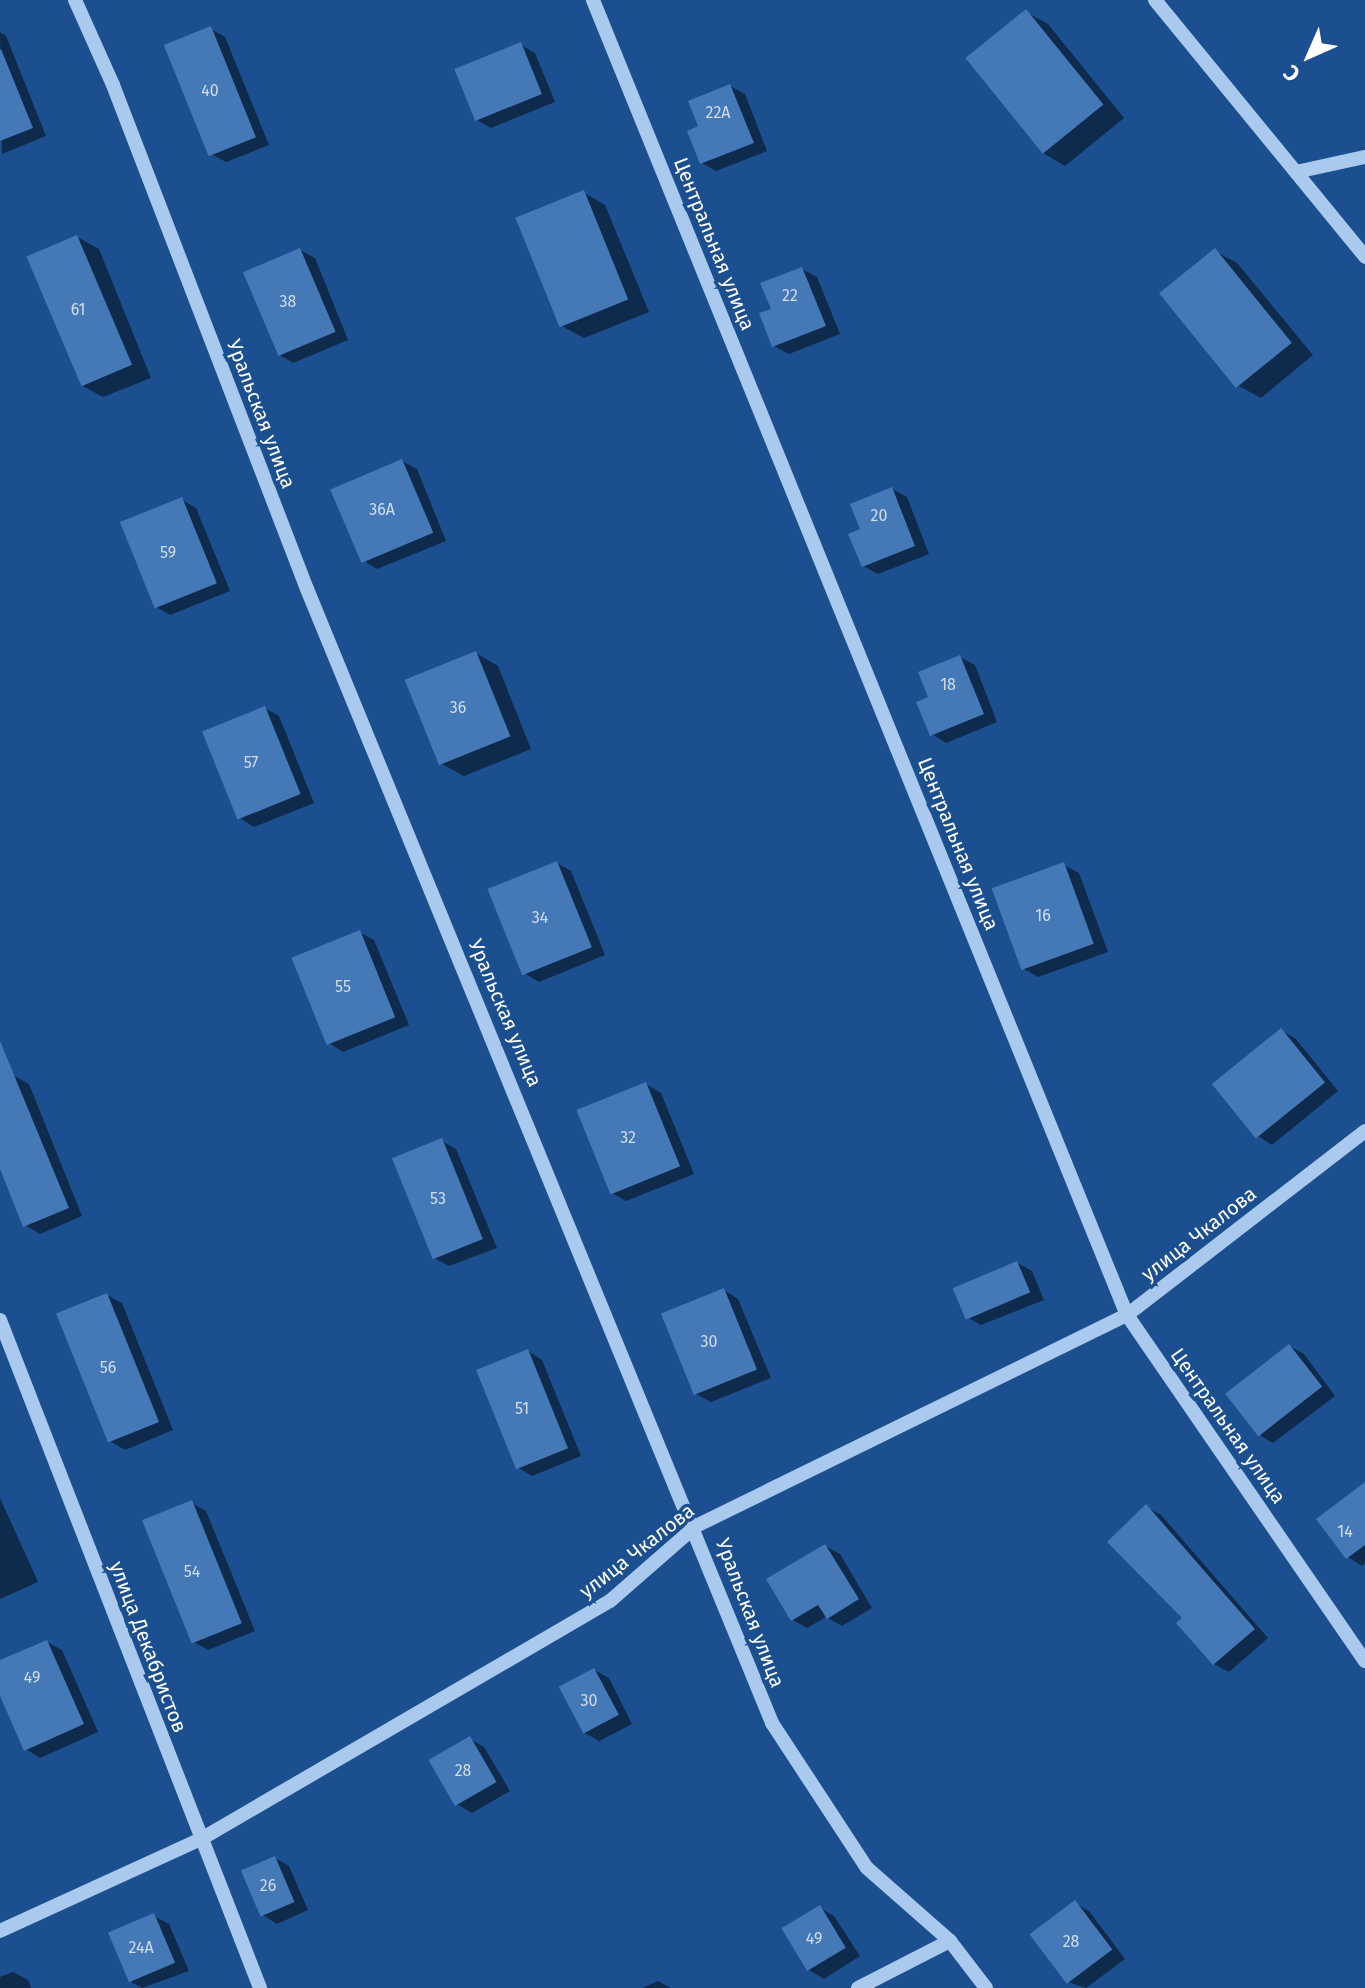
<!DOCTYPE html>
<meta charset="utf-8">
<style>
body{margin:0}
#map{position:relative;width:1365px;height:1988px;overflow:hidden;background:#1b4f8f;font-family:"Fira Sans",sans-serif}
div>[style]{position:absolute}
.shadow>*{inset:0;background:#0007}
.building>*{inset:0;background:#4478b7;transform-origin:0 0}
.minor>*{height:14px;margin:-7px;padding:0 7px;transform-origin:7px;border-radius:7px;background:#a9c9ee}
span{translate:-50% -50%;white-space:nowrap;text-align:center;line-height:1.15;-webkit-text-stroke:7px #1b4f8f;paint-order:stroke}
.number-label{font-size:16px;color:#d0dded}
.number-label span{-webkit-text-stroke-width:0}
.street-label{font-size:20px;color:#fff}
.north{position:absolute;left:1269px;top:16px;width:80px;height:80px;-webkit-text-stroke:6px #1b4f8f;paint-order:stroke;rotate:225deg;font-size:22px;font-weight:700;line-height:32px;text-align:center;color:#fff}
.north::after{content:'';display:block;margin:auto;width:28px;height:36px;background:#fff;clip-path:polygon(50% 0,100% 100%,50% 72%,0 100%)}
</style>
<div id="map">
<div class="shadow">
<i style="clip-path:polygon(1026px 12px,1048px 24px,1124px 118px,1065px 166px,1043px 153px)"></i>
<i style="clip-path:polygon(211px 29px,225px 37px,269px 145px,226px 162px,211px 154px)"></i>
<i style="clip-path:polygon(0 32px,6px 36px,46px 136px,2px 154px)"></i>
<i style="clip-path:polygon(521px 45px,535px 53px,555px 102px,491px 128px,477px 120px)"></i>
<i style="clip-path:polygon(730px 86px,745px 94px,767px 151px,716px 171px,702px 163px,701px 127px)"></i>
<i style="clip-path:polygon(583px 192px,605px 205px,649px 312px,584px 338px,562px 326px)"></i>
<i style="clip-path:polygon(77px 237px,99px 249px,151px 378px,103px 397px,81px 385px)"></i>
<i style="clip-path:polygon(300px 250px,315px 258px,348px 340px,293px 363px,278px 354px)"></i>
<i style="clip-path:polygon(1215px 251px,1237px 263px,1313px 355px,1261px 398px,1239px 386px,1163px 295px)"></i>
<i style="clip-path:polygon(802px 269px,817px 277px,840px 334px,789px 354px,774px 346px)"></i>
<i style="clip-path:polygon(402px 461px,417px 469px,446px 541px,377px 569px,362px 560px)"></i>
<i style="clip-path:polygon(892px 489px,907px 497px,929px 554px,878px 574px,863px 566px)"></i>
<i style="clip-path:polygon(182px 500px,196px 508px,230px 591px,170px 615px,156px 607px)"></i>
<i style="clip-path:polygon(476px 653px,498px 666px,531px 749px,464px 776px,442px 764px)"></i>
<i style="clip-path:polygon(960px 657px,975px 665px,997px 722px,946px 743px,932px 734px,931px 698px)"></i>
<i style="clip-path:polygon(265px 708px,279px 716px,314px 803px,254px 827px,240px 818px)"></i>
<i style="clip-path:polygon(557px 863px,571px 871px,605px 955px,539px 982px,524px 973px)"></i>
<i style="clip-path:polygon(1064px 865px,1079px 873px,1108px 952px,1038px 977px,1024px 969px)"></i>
<i style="clip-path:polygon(359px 932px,374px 940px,409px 1025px,343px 1052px,329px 1043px)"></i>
<i style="clip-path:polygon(1281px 1030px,1296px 1039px,1338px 1091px,1272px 1145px,1258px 1136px)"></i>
<i style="clip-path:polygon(14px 1076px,29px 1084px,82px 1216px,40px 1234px,25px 1225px,0 1164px,0 1082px)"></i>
<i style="clip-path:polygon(646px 1084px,661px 1093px,694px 1174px,626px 1201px,612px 1193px)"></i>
<i style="clip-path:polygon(442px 1141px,456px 1149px,497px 1248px,449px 1266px,434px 1258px)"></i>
<i style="clip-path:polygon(1017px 1263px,1032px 1271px,1044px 1300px,981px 1325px,967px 1317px)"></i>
<i style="clip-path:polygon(724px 1290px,738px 1299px,771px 1378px,711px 1402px,696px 1394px)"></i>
<i style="clip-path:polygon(107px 1295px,122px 1303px,173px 1430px,125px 1450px,110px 1441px)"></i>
<i style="clip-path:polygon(1289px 1346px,1304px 1354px,1335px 1396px,1273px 1443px,1258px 1434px)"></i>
<i style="clip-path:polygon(528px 1351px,542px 1360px,581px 1456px,532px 1476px,517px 1467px)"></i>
<i style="clip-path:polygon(1365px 1485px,1365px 1563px,1362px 1566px,1348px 1557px)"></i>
<i style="clip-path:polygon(0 1498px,38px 1582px,0 1599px)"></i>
<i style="clip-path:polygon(192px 1503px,206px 1511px,255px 1631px,208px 1650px,194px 1642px)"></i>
<i style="clip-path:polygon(1146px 1507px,1161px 1515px,1268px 1638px,1229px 1672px,1214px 1664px,1184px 1618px)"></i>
<i style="clip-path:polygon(825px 1546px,840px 1554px,872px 1608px,842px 1626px,826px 1617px,807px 1628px,793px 1620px)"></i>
<i style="clip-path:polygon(47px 1642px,62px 1650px,98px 1732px,40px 1758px,26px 1749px,0 1691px,0 1663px)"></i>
<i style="clip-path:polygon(594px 1670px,609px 1678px,632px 1724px,599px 1741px,585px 1733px)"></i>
<i style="clip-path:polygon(470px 1739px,484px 1747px,510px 1791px,472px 1813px,457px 1804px)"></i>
<i style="clip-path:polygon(275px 1858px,289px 1866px,308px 1910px,277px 1924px,263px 1915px)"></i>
<i style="clip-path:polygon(1075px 1903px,1089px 1911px,1125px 1959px,1086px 1988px,1068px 1982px)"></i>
<i style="clip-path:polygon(820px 1908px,834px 1916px,860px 1956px,824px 1979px,809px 1970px)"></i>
<i style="clip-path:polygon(154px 1916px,169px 1924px,189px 1971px,142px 1988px,131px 1982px)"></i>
<i style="clip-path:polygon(13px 1972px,28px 1980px,31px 1988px,0 1988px,0 1977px)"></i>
<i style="clip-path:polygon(658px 1981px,671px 1988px,642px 1988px)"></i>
</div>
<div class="building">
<i style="left:1026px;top:9px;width:123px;height:78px;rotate:51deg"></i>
<i style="left:211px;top:26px;width:120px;height:51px;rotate:68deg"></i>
<i style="left:521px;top:42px;width:56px;height:72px;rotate:68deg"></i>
<i style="clip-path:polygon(1px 49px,33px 128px,0 141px,0 50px)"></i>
<i style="clip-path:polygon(730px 84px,754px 143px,700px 164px,687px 131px,698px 126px,688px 101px)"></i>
<i style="left:584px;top:190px;width:118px;height:74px;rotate:68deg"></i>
<i style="left:77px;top:235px;width:141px;height:55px;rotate:67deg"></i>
<i style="left:300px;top:248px;width:91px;height:62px;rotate:67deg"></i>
<i style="left:1215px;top:248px;width:122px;height:72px;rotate:51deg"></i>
<i style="clip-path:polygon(802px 267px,826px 326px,772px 347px,759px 313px,771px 309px,760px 283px)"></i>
<i style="left:402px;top:459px;width:80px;height:78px;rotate:67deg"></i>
<i style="clip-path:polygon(892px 487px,915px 546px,862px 567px,848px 534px,860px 529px,850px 504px)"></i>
<i style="left:182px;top:497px;width:93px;height:67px;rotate:68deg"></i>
<i style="left:476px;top:651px;width:92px;height:77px;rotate:68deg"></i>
<i style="clip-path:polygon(960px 655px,984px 714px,930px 736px,916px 702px,928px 697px,918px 672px)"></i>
<i style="left:265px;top:706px;width:95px;height:68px;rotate:68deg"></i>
<i style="left:557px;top:861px;width:93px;height:75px;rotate:68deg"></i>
<i style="left:1064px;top:862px;width:87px;height:77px;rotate:70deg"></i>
<i style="left:360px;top:930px;width:94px;height:74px;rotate:68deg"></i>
<i style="left:1281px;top:1028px;width:70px;height:89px;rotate:51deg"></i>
<i style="clip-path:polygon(0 1041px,69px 1208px,23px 1227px,0 1169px)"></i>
<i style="left:646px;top:1082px;width:91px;height:75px;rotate:68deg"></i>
<i style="left:442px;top:1138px;width:109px;height:54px;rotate:68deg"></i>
<i style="left:1017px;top:1261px;width:34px;height:70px;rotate:67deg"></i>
<i style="left:724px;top:1288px;width:88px;height:68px;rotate:68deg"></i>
<i style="left:107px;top:1293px;width:139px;height:55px;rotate:68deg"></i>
<i style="left:1289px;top:1344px;width:54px;height:81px;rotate:52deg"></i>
<i style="left:528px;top:1349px;width:107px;height:56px;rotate:68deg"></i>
<i style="clip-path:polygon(1365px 1482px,1365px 1545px,1346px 1559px,1316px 1519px)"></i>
<i style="left:192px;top:1500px;width:133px;height:54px;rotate:68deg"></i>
<i style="clip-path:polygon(1146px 1504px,1255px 1629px,1213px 1665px,1176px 1623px,1182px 1618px,1107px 1542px)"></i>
<i style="clip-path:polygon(825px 1544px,859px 1599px,827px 1619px,818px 1605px,791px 1621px,766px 1579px)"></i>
<i style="clip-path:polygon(47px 1640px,84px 1724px,24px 1751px,0 1696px,0 1660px)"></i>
<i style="left:594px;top:1668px;width:53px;height:40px;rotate:62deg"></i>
<i style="left:470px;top:1736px;width:53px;height:48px;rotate:60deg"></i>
<i style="left:275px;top:1856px;width:50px;height:37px;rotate:67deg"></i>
<i style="left:1075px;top:1900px;width:62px;height:57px;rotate:53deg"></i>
<i style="left:820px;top:1905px;width:50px;height:45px;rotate:59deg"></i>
<i style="left:154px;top:1913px;width:54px;height:50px;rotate:67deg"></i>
</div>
<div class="minor">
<i style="left:75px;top:0;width:93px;rotate:65.9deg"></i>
<i style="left:113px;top:85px;width:540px;rotate:68.95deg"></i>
<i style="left:307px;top:589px;width:1226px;rotate:67.7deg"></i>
<i style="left:772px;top:1723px;width:173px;rotate:56.8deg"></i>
<i style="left:867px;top:1868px;width:111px;rotate:41.3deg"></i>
<i style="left:950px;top:1941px;width:59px;rotate:52.5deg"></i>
<i style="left:593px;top:0;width:1419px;rotate:67.9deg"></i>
<i style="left:1127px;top:1315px;width:420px;rotate:55.5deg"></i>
<i style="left:1155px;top:0;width:332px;rotate:50.7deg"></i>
<i style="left:1296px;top:172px;width:71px;rotate:-12.3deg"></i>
<i style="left:0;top:1320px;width:717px;rotate:68.73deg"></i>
<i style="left:0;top:1931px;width:221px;rotate:-24.6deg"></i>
<i style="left:201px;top:1839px;width:473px;rotate:-30.2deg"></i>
<i style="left:610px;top:1601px;width:114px;rotate:-41.1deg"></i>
<i style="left:696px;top:1526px;width:480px;rotate:-26.1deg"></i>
<i style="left:1127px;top:1315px;width:301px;rotate:-37.7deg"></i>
<i style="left:858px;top:1988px;width:103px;rotate:-27.1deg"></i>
</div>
<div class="number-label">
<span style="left:210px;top:91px">40</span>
<span style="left:718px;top:113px">22А</span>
<span style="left:790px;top:296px">22</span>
<span style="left:288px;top:302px">38</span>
<span style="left:78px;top:310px">61</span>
<span style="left:382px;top:510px">36А</span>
<span style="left:879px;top:516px">20</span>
<span style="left:168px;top:553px">59</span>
<span style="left:948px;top:685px">18</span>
<span style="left:458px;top:708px">36</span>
<span style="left:251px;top:763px">57</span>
<span style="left:1043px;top:916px">16</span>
<span style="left:540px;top:918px">34</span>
<span style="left:343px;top:987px">55</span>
<span style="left:628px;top:1138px">32</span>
<span style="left:438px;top:1199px">53</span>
<span style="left:709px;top:1342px">30</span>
<span style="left:108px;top:1368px">56</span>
<span style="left:522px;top:1409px">51</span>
<span style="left:1345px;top:1532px">14</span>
<span style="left:192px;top:1572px">54</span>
<span style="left:32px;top:1678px">49</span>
<span style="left:589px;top:1701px">30</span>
<span style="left:463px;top:1771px">28</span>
<span style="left:268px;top:1886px">26</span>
<span style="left:814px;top:1939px">49</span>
<span style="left:1071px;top:1942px">28</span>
<span style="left:141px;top:1948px">24А</span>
</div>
<div class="street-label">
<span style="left:714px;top:244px;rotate:68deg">Центральная улица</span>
<span style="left:261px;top:414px;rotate:69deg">Уральская улица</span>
<span style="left:958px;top:844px;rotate:68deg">Центральная улица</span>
<span style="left:505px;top:1013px;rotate:67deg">Уральская улица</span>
<span style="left:1199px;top:1234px;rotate:-38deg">улица Чкалова</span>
<span style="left:1228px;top:1426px;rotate:55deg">Центральная улица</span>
<span style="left:637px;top:1551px;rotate:-38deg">улица Чкалова</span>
<span style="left:750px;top:1613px;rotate:69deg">Уральская улица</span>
<span style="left:148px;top:1647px;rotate:69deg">улица Декабристов</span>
</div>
<div class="north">С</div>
</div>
